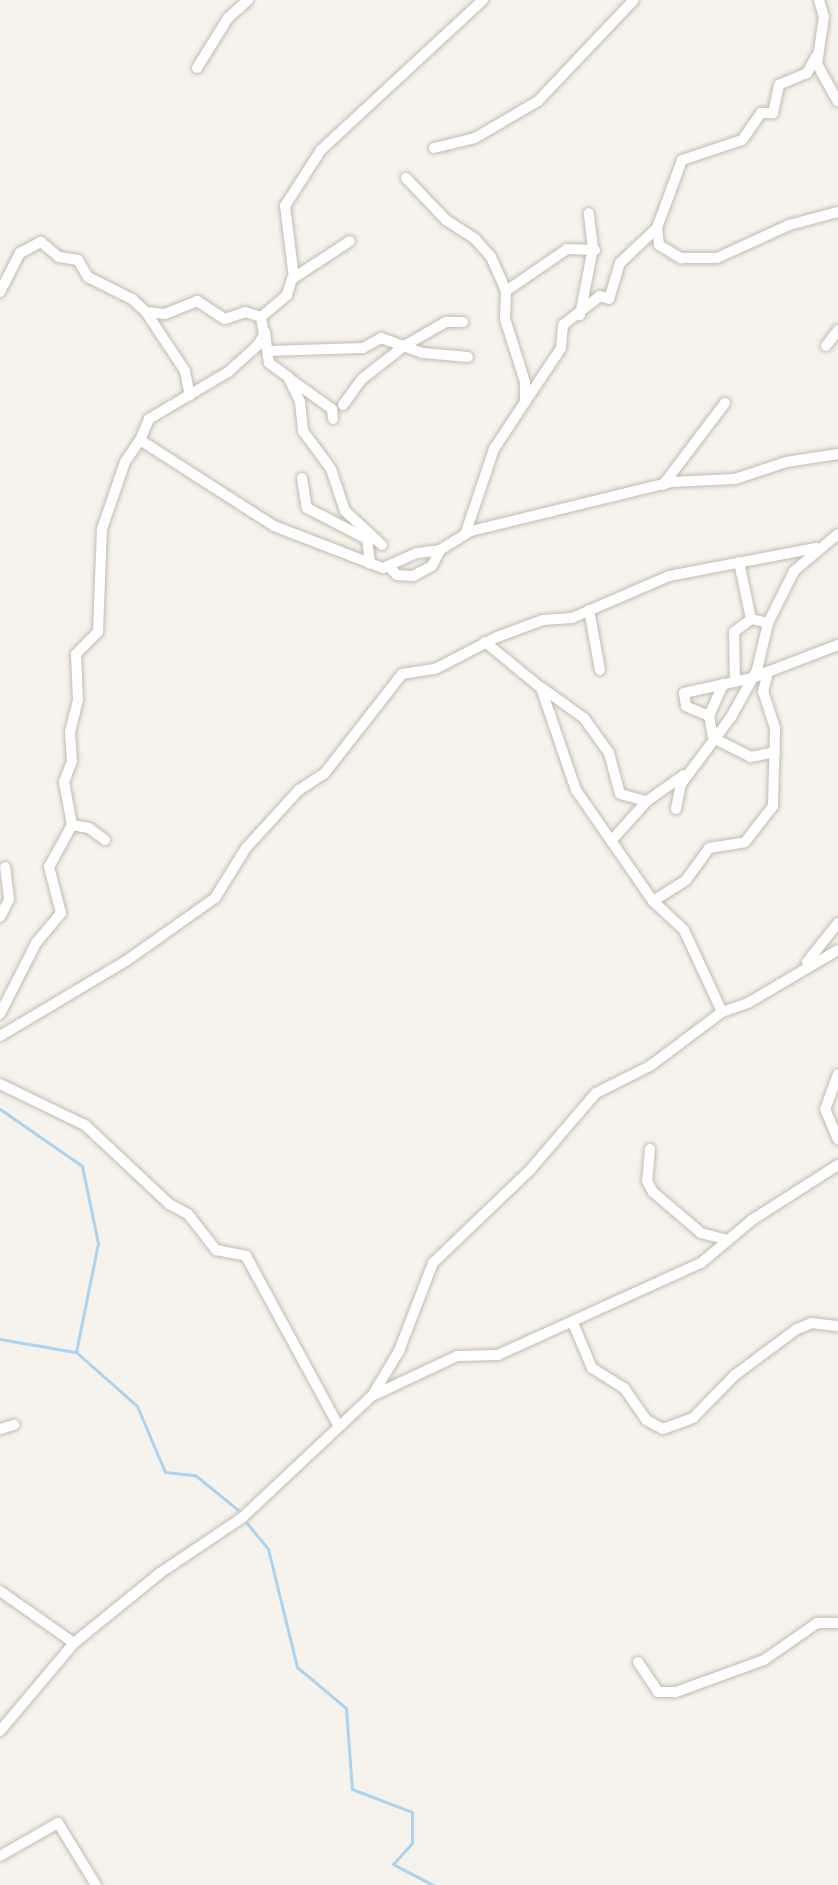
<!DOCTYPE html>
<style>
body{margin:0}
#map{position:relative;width:838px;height:1885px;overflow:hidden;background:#f6f3ec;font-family:Jost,sans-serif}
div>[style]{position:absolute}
.stream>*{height:3px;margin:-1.5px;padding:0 1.5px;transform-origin:1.5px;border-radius:1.5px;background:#a9d4f2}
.roads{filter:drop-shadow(0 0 2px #c2bbae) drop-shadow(0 0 2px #c2bbae)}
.street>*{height:10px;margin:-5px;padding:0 5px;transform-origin:5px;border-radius:5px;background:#fff}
span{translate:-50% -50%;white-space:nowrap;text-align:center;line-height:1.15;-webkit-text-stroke:4.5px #fff;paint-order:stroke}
</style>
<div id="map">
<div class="stream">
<i style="left:0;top:1109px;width:100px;rotate:34.8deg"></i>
<i style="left:82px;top:1166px;width:79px;rotate:78.3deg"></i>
<i style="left:98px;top:1243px;width:111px;rotate:101.4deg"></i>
<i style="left:76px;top:1352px;width:81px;rotate:41.5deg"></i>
<i style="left:137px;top:1406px;width:72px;rotate:67deg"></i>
<i style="left:165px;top:1472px;width:30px;rotate:6deg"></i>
<i style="left:195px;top:1475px;width:55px;rotate:39.1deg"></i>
<i style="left:0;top:1339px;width:76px;rotate:9.8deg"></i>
<i style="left:247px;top:1523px;width:33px;rotate:51deg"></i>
<i style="left:268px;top:1549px;width:122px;rotate:76.2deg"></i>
<i style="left:297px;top:1667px;width:64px;rotate:39.9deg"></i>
<i style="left:346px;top:1708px;width:81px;rotate:85.8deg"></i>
<i style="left:352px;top:1789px;width:64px;rotate:21deg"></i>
<i style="left:412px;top:1812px;width:31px;rotate:90deg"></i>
<i style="left:412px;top:1843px;width:28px;rotate:132deg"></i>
<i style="left:393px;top:1864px;width:45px;rotate:27.7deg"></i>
</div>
<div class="roads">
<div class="street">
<i style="left:819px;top:0;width:18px;rotate:74deg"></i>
<i style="left:824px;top:17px;width:48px;rotate:98.5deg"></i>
<i style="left:817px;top:64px;width:43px;rotate:61.1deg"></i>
<i style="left:817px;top:55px;width:21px;rotate:119deg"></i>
<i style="left:807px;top:73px;width:30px;rotate:157deg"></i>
<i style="left:779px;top:85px;width:29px;rotate:102deg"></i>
<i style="left:773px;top:113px;width:12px;rotate:180deg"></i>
<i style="left:761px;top:113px;width:33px;rotate:125deg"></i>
<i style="left:742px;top:140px;width:63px;rotate:161.6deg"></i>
<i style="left:682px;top:160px;width:72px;rotate:110.2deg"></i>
<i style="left:657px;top:228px;width:17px;rotate:83deg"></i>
<i style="left:659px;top:245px;width:26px;rotate:31deg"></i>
<i style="left:681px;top:258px;width:36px"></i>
<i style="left:717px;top:258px;width:79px;rotate:-24.6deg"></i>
<i style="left:789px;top:225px;width:51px;rotate:-14.9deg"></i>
<i style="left:197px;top:68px;width:59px;rotate:-58.2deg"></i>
<i style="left:228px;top:18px;width:27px;rotate:-42deg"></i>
<i style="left:434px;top:148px;width:42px;rotate:-13.7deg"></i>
<i style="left:475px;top:138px;width:73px;rotate:-30.4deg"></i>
<i style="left:538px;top:101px;width:139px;rotate:-46.5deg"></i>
<i style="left:406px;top:178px;width:58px;rotate:46.4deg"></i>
<i style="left:446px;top:220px;width:35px;rotate:33deg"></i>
<i style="left:475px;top:239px;width:24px;rotate:48deg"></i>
<i style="left:491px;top:257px;width:37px;rotate:66deg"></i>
<i style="left:294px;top:278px;width:73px;rotate:-97.1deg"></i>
<i style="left:285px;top:206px;width:67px;rotate:-57.3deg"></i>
<i style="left:321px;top:150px;width:221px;rotate:-42.8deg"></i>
<i style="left:0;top:292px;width:44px;rotate:-62.9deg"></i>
<i style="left:20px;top:253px;width:24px;rotate:-28deg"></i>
<i style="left:41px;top:242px;width:23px;rotate:40deg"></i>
<i style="left:59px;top:257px;width:19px;rotate:9deg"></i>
<i style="left:78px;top:260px;width:20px;rotate:60deg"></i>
<i style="left:88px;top:277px;width:49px;rotate:26.6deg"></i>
<i style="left:132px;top:299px;width:19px;rotate:43deg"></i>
<i style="left:146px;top:312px;width:19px;rotate:6deg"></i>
<i style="left:165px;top:314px;width:35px;rotate:-22deg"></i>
<i style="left:197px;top:301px;width:33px;rotate:33deg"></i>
<i style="left:225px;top:319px;width:21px;rotate:-19deg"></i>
<i style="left:245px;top:312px;width:17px;rotate:17deg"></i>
<i style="left:261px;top:317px;width:18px;rotate:81deg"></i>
<i style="left:264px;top:335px;width:13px;rotate:122deg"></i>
<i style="left:257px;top:346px;width:39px;rotate:138deg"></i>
<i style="left:228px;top:372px;width:92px;rotate:149.3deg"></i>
<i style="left:149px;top:419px;width:23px;rotate:113deg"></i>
<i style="left:140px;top:440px;width:159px;rotate:32.7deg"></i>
<i style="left:274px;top:526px;width:117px;rotate:21.1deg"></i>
<i style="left:383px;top:568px;width:37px;rotate:-24deg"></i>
<i style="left:417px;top:553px;width:23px;rotate:-7deg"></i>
<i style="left:440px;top:550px;width:36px;rotate:-32deg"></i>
<i style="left:471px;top:531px;width:207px;rotate:-13.7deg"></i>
<i style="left:672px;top:482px;width:63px;rotate:-2.7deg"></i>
<i style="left:735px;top:479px;width:54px;rotate:-18.4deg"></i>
<i style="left:786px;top:462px;width:53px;rotate:-8.7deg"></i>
<i style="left:146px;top:312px;width:71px;rotate:56.5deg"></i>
<i style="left:185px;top:371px;width:25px;rotate:79deg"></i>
<i style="left:580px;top:315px;width:68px;rotate:-79deg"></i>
<i style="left:593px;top:248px;width:35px;rotate:-97deg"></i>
<i style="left:261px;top:317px;width:34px;rotate:-40deg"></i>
<i style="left:287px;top:295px;width:17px;rotate:-73deg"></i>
<i style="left:292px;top:279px;width:69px;rotate:-33.2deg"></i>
<i style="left:265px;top:332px;width:31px;rotate:83deg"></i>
<i style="left:269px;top:363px;width:24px;rotate:36deg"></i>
<i style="left:288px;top:377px;width:28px;rotate:64deg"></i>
<i style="left:300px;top:402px;width:29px;rotate:84deg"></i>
<i style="left:303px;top:431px;width:47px;rotate:53.6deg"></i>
<i style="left:331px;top:469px;width:44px;rotate:71.6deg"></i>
<i style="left:345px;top:511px;width:50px;rotate:42.6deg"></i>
<i style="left:826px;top:346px;width:20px;rotate:-53deg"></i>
<i style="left:267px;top:351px;width:96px;rotate:-1.8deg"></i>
<i style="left:363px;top:348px;width:21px;rotate:-29deg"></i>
<i style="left:381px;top:338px;width:45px;rotate:19.7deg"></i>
<i style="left:423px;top:353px;width:45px;rotate:5.1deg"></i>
<i style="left:290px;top:379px;width:52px;rotate:35.5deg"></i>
<i style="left:332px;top:409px;width:10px;rotate:84deg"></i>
<i style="left:525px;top:402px;width:65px;rotate:-56.3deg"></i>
<i style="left:561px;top:348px;width:23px;rotate:-85deg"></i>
<i style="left:563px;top:325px;width:47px;rotate:-38.1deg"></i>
<i style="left:600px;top:296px;width:9px;rotate:18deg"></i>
<i style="left:609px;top:299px;width:38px;rotate:-73deg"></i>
<i style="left:620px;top:263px;width:51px;rotate:-43.4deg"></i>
<i style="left:343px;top:405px;width:32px;rotate:-54deg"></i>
<i style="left:362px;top:379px;width:53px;rotate:-38.2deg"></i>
<i style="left:404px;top:346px;width:48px;rotate:-29.7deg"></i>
<i style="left:446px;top:322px;width:17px"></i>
<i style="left:302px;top:478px;width:30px;rotate:81deg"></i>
<i style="left:307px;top:508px;width:68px;rotate:27.3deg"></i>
<i style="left:367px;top:539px;width:25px;rotate:83deg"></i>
<i style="left:663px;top:485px;width:103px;rotate:-52.9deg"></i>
<i style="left:466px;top:532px;width:88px;rotate:-71.4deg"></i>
<i style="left:494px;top:449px;width:56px;rotate:-56.6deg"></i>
<i style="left:525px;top:402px;width:20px;rotate:-90deg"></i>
<i style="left:525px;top:382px;width:66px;rotate:-107.6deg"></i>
<i style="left:505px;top:319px;width:28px;rotate:-88deg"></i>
<i style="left:506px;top:291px;width:74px;rotate:-34.5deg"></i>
<i style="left:567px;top:249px;width:28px;rotate:2deg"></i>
<i style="left:739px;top:562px;width:58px;rotate:78.1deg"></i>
<i style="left:751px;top:619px;width:17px;rotate:13deg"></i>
<i style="left:389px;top:567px;width:11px;rotate:45deg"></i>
<i style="left:397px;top:575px;width:16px;rotate:4deg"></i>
<i style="left:413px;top:576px;width:21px;rotate:-28deg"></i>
<i style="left:432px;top:566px;width:18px;rotate:-63deg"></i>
<i style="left:589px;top:610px;width:61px;rotate:79.6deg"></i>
<i style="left:485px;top:642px;width:72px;rotate:39.4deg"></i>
<i style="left:541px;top:688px;width:108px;rotate:71.1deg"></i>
<i style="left:576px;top:790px;width:135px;rotate:55.3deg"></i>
<i style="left:653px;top:901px;width:42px;rotate:43.1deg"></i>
<i style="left:684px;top:930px;width:90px;rotate:65.1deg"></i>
<i style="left:735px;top:682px;width:50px;rotate:-91.1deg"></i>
<i style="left:734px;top:632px;width:21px;rotate:-37deg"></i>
<i style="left:542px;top:688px;width:52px;rotate:35.5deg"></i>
<i style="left:584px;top:718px;width:43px;rotate:54.5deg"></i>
<i style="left:609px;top:753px;width:42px;rotate:75deg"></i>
<i style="left:620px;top:794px;width:28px;rotate:15deg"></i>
<i style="left:647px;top:801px;width:45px;rotate:-35.1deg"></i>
<i style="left:709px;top:716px;width:35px;rotate:-66deg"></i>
<i style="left:775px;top:752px;width:25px;rotate:168deg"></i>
<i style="left:751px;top:757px;width:42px;rotate:-153.4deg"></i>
<i style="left:713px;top:738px;width:22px;rotate:-100deg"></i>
<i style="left:709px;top:716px;width:25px;rotate:-157deg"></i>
<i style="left:686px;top:706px;width:13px;rotate:-99deg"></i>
<i style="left:684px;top:693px;width:70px;rotate:-12.4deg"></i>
<i style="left:752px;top:678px;width:92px;rotate:-21deg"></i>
<i style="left:676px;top:809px;width:25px;rotate:-79deg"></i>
<i style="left:681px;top:784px;width:84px;rotate:-53.3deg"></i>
<i style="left:731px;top:717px;width:54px;rotate:-61deg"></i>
<i style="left:757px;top:670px;width:48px;rotate:-76.8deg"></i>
<i style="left:768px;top:623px;width:58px;rotate:-63.4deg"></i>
<i style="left:794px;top:571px;width:57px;rotate:-40.1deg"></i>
<i style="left:72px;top:825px;width:17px;rotate:10deg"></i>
<i style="left:89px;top:828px;width:20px;rotate:37deg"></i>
<i style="left:611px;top:841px;width:54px;rotate:-48deg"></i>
<i style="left:653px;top:901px;width:39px;rotate:-32deg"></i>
<i style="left:686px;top:880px;width:39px;rotate:-54deg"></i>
<i style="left:709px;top:848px;width:36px;rotate:-9deg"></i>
<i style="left:745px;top:842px;width:46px;rotate:-52.1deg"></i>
<i style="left:773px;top:806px;width:78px;rotate:-88.5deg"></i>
<i style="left:775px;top:728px;width:38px;rotate:-108deg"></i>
<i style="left:763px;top:692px;width:21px;rotate:-76deg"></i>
<i style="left:0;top:917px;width:20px;rotate:-63deg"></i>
<i style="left:9px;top:899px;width:32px;rotate:-97deg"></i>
<i style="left:807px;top:962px;width:50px;rotate:-51.5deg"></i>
<i style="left:0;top:1014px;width:80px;rotate:-63.1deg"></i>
<i style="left:36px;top:943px;width:39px;rotate:-50deg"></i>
<i style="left:61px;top:913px;width:48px;rotate:-104.6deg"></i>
<i style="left:49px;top:867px;width:48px;rotate:-61.3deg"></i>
<i style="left:72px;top:825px;width:44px;rotate:-100.5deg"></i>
<i style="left:64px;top:782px;width:22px;rotate:-69deg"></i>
<i style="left:72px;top:761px;width:29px;rotate:-94deg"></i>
<i style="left:70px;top:732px;width:33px;rotate:-76deg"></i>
<i style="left:78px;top:700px;width:46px;rotate:-92.5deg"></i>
<i style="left:76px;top:654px;width:31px;rotate:-45deg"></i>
<i style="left:98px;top:632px;width:103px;rotate:-87.8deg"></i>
<i style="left:102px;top:529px;width:71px;rotate:-71.1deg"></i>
<i style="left:125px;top:462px;width:27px;rotate:-56deg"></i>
<i style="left:0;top:1036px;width:147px;rotate:-30.8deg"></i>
<i style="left:126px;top:961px;width:109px;rotate:-35.3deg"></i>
<i style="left:215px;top:898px;width:59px;rotate:-58.2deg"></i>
<i style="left:246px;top:848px;width:79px;rotate:-47.6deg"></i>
<i style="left:299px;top:790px;width:30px;rotate:-33deg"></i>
<i style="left:324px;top:774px;width:127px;rotate:-52deg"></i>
<i style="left:402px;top:674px;width:33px;rotate:-9deg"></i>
<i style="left:435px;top:669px;width:70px;rotate:-27.3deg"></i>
<i style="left:497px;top:637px;width:49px;rotate:-20.3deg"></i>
<i style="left:543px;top:620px;width:29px;rotate:-4deg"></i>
<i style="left:572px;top:618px;width:106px;rotate:-23.4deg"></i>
<i style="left:669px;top:576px;width:150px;rotate:-10.8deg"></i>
<i style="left:838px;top:1074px;width:37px;rotate:110deg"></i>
<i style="left:825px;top:1109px;width:33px;rotate:67deg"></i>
<i style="left:0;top:1084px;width:94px;rotate:25.8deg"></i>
<i style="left:85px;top:1125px;width:115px;rotate:43.2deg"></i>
<i style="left:169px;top:1204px;width:21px;rotate:28deg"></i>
<i style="left:188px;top:1214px;width:46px;rotate:52.1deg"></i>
<i style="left:216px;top:1250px;width:31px;rotate:11deg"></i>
<i style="left:246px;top:1256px;width:192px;rotate:61.4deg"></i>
<i style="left:650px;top:1149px;width:32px;rotate:95deg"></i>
<i style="left:647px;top:1181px;width:13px;rotate:61deg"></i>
<i style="left:653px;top:1192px;width:63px;rotate:40.5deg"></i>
<i style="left:701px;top:1233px;width:27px;rotate:15deg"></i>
<i style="left:573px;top:1323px;width:49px;rotate:67.1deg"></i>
<i style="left:592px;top:1368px;width:38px;rotate:32deg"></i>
<i style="left:624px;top:1388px;width:39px;rotate:55deg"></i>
<i style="left:646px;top:1420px;width:19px;rotate:28deg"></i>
<i style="left:663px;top:1429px;width:32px;rotate:-20deg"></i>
<i style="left:693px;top:1418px;width:60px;rotate:-45.7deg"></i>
<i style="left:735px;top:1375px;width:77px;rotate:-36.6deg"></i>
<i style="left:797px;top:1329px;width:16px;rotate:-22deg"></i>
<i style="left:812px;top:1323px;width:26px;rotate:7deg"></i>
<i style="left:372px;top:1396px;width:52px;rotate:-59deg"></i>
<i style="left:399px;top:1351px;width:94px;rotate:-68.9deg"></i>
<i style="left:433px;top:1263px;width:134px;rotate:-43.8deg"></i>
<i style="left:530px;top:1170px;width:101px;rotate:-49.4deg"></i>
<i style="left:596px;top:1093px;width:60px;rotate:-26.6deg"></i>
<i style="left:650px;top:1066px;width:90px;rotate:-36.9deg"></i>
<i style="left:722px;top:1012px;width:28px;rotate:-19deg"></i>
<i style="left:748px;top:1003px;width:104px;rotate:-30.5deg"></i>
<i style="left:0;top:1429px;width:15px;rotate:-16deg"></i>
<i style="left:0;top:1591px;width:90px;rotate:35.1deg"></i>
<i style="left:638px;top:1662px;width:36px;rotate:56deg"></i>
<i style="left:658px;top:1692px;width:18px"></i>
<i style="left:676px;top:1692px;width:94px;rotate:-20deg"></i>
<i style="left:764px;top:1660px;width:65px;rotate:-34.9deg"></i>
<i style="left:817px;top:1623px;width:21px"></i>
<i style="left:0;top:1731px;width:115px;rotate:-49.9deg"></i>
<i style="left:74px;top:1643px;width:111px;rotate:-39.1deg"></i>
<i style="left:160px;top:1573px;width:100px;rotate:-34deg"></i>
<i style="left:243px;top:1517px;width:177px;rotate:-43.2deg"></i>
<i style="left:372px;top:1396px;width:94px;rotate:-25.2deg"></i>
<i style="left:457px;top:1356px;width:41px;rotate:-1.4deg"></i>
<i style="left:498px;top:1355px;width:223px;rotate:-24.4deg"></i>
<i style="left:701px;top:1263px;width:67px;rotate:-40.1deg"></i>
<i style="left:752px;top:1220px;width:102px;rotate:-32.6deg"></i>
<i style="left:0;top:1856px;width:67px;rotate:-29.6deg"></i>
<i style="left:58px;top:1823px;width:73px;rotate:58.5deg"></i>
</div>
</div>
</div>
